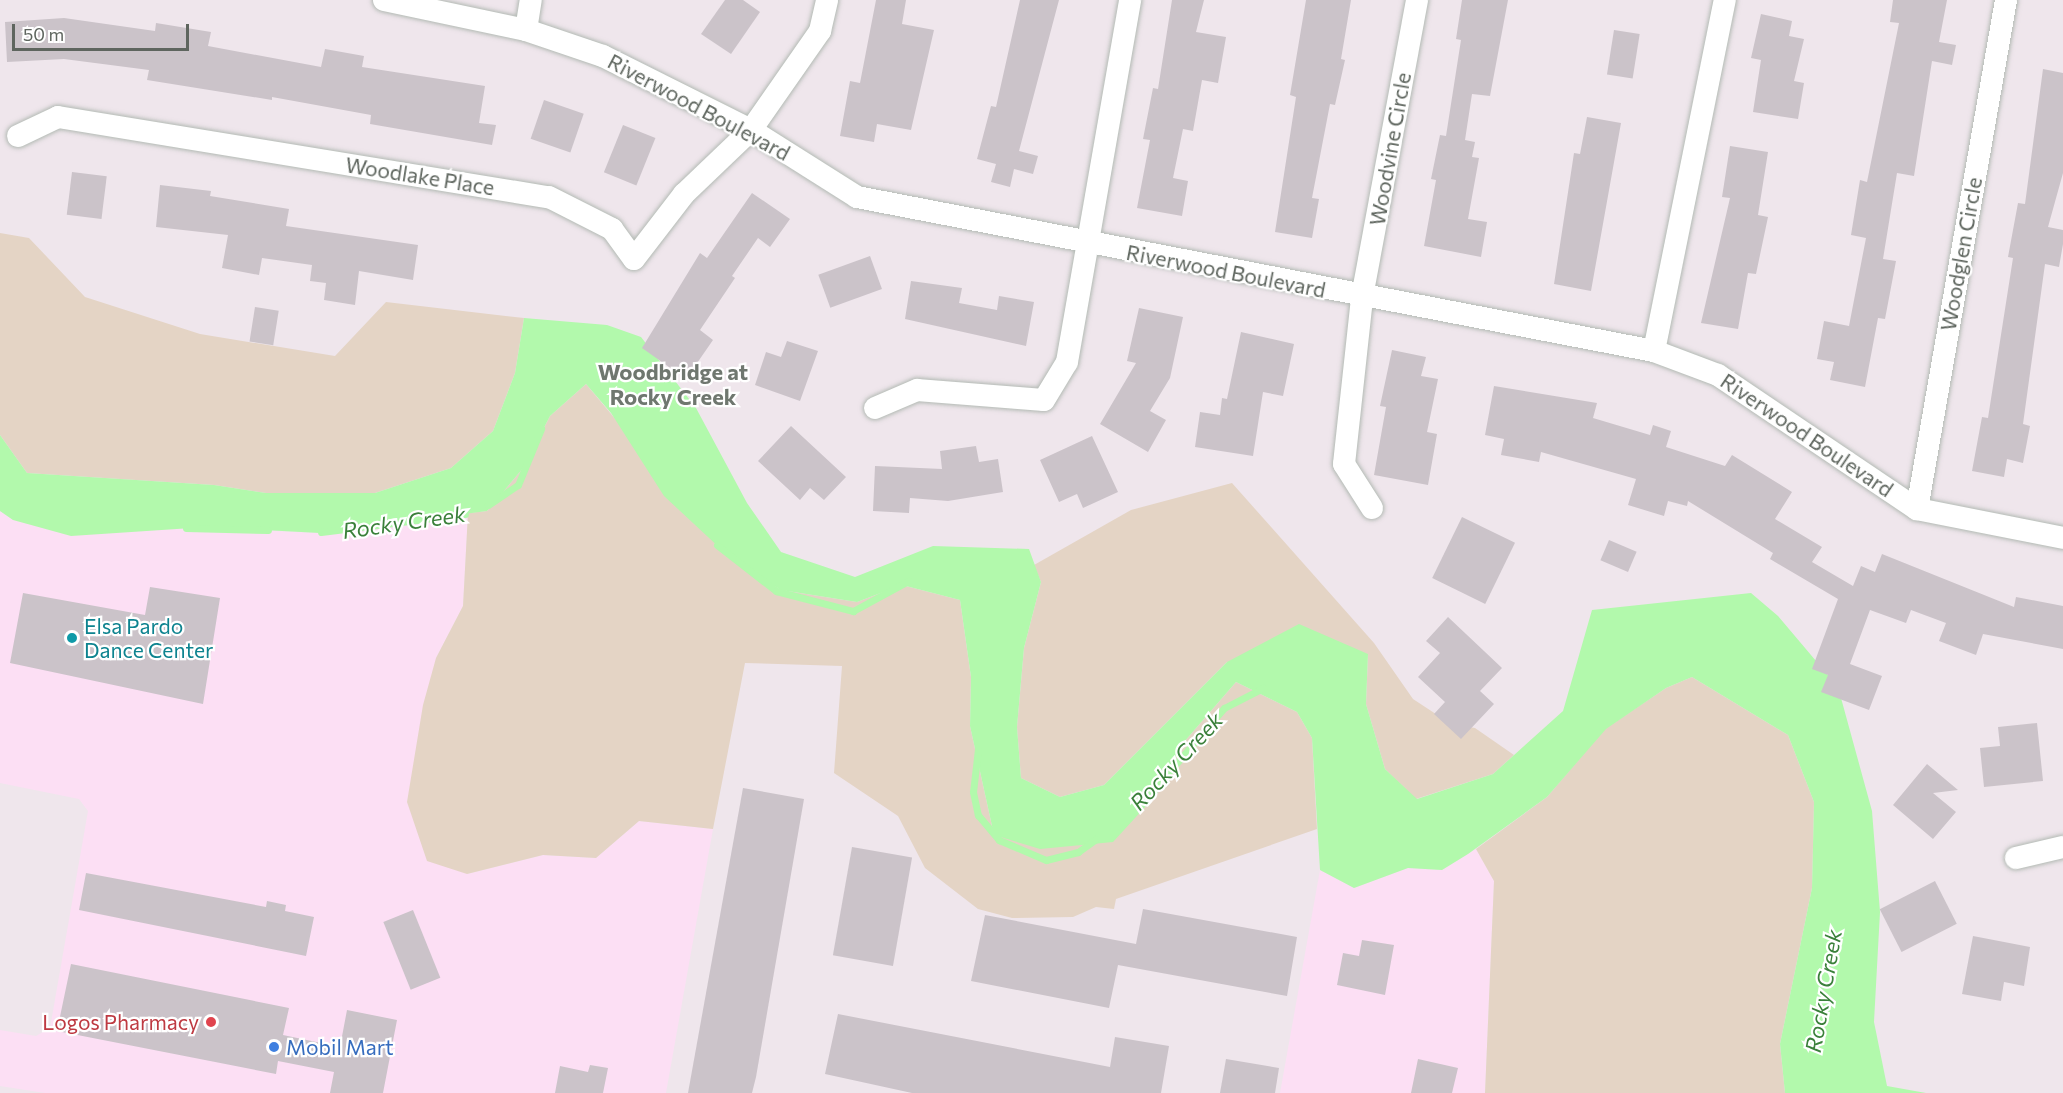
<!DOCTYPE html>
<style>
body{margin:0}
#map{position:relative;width:2063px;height:1093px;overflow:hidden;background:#efe6ec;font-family:Commissioner,sans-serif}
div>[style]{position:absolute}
.commercial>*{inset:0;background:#fcdff4}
.green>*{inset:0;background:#e4d4c5}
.water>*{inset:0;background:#b2f9ac}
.stream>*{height:7px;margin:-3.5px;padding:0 3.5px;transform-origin:3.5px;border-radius:3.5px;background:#b2f9ac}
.building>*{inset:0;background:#cbc3c9;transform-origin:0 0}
.roads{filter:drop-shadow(0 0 2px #b3bab4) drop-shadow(0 0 2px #b3bab4)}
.street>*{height:22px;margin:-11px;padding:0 11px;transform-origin:11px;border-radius:11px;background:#fff}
.dots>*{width:16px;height:16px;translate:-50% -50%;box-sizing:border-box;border:3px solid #fff;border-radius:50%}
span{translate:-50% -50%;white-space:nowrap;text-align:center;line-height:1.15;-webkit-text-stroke:4.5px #fff;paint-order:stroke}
.street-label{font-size:21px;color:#5e655e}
.culture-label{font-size:21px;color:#0d838f}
.left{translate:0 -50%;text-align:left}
.health-label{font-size:21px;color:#be3a42}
.right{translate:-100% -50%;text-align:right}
.shop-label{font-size:21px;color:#366cbe}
.neighbourhood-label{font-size:22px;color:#6f776f;font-weight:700}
.water-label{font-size:22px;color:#3a803a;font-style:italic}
.scale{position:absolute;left:12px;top:24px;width:177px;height:27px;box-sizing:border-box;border:3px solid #5e655e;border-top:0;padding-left:8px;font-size:18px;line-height:21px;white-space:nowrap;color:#5e655e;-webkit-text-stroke:4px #fff;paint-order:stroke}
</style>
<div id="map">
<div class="commercial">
<i style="clip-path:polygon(0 511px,13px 520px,320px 533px,468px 513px,463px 606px,436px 658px,467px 874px,543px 855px,596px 858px,639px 821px,713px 829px,666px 1093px,45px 1093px,0 1086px,0 1030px,36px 1036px,50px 1028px,88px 811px,79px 799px,0 783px)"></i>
<i style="clip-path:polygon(1476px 849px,1494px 881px,1485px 1093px,1280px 1093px,1320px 870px,1354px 888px,1408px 868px,1442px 870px)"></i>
</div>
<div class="green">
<i style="clip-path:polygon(0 233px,29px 238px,85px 297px,200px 334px,335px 356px,386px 302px,524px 318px,515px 373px,493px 431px,451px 468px,375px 493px,266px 493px,214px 485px,27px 473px,0 435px)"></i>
<i style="clip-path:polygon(586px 384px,737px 564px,781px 590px,857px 602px,902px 585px,960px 600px,971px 677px,970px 726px,994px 835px,1157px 794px,1184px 742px,1236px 682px,1297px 712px,1312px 738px,1317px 829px,1116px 899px,1114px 909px,1096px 907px,1073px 917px,1012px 918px,978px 909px,925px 868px,898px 816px,834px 773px,842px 666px,745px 663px,713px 829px,639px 821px,596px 858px,543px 855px,467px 874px,427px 861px,407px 802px,423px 705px,436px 658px,463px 606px,468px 513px,487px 511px,524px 467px,550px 416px)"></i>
<i style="clip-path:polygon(1232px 483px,1374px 643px,1413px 699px,1451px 724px,1475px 728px,1514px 755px,1493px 774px,1416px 799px,1385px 769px,1366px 704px,1368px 654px,1227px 662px,1104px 785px,1060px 797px,1021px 778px,1017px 727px,1024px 648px,1041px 582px,1034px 565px,1131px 510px)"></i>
<i style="clip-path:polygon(1692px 677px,1788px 735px,1814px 802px,1812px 888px,1780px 1044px,1785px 1093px,1485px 1093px,1494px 881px,1476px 849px,1547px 797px,1605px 729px,1666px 688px)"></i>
</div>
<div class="water">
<i style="clip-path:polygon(524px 318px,607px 325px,641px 337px,696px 408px,747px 503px,781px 552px,855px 577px,933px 546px,1029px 549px,1041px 582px,1024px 648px,1017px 727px,1021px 778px,1060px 797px,1104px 785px,1227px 662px,1299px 624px,1368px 654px,1366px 704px,1385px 769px,1417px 799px,1493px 774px,1563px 711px,1592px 610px,1751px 593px,1778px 616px,1838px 687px,1872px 811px,1880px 912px,1874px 1022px,1887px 1086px,1926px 1093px,1785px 1093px,1780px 1044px,1812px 888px,1814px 802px,1788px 735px,1692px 677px,1666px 688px,1606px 729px,1547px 797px,1468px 854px,1442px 870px,1408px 868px,1354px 888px,1320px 870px,1312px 738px,1297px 712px,1236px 682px,1184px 742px,1157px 794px,1113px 842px,1040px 849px,994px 835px,970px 726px,971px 677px,960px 600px,902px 585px,857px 602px,781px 590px,737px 564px,664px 496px,611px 413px,586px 384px,550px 416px,524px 467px,487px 511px,320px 533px,207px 527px,71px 536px,13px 520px,0 511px,0 435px,27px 473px,214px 485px,266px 493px,375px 493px,451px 468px,493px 431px,515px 373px)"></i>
</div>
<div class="stream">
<i style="left:488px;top:505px;width:36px;rotate:-34deg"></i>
<i style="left:518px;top:485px;width:61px;rotate:-67.7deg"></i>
<i style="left:186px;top:528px;width:82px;rotate:1.4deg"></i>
<i style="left:321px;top:532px;width:145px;rotate:-7.1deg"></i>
<i style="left:717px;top:545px;width:75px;rotate:37.9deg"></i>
<i style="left:776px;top:591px;width:80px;rotate:14.6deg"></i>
<i style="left:853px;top:611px;width:63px;rotate:-28.6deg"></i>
<i style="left:978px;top:749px;width:43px;rotate:96.6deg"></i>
<i style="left:973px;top:792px;width:24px;rotate:78deg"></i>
<i style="left:978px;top:815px;width:33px;rotate:50deg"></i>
<i style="left:999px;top:840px;width:51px;rotate:23.1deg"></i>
<i style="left:1046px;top:860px;width:33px;rotate:-14deg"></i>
<i style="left:1078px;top:852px;width:22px;rotate:-36deg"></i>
<i style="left:1162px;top:780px;width:95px;rotate:-49.3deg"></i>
<i style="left:1224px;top:708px;width:44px;rotate:-27.1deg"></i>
</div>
<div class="building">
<i style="clip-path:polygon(725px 0,743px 0,760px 12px,731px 54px,701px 34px)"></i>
<i style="clip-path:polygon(876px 0,906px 0,902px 24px,934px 30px,911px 130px,877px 124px,874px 142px,840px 136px,850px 81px,860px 83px)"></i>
<i style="clip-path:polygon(1020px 0,1059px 0,1019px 151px,1038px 156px,1033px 174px,1014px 169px,1010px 187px,991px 182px,996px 164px,977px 159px,991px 106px,996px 107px)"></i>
<i style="clip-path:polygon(1172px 0,1204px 0,1196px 32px,1226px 37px,1218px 83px,1202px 80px,1193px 131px,1183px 129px,1173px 178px,1188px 181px,1182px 216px,1137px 208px,1150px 140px,1143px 139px,1153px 88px,1158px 89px)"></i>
<i style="clip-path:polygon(1306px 0,1351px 0,1341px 59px,1345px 60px,1335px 105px,1330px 104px,1312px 198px,1319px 199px,1312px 238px,1275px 232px,1296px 97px,1290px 95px)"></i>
<i style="clip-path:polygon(1462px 0,1508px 0,1490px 96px,1472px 94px,1465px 140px,1475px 142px,1472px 157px,1479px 158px,1468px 219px,1487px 222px,1481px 257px,1424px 246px,1436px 180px,1431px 179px,1440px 135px,1446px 136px,1461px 40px,1456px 39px)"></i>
<i style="clip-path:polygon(1893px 0,1947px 0,1939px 42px,1956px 45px,1952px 65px,1932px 61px,1914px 176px,1897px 173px,1883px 259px,1896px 261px,1885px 319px,1878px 318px,1865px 387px,1830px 380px,1834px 362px,1817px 359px,1824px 321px,1849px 326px,1866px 238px,1851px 235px,1860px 180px,1867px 182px,1899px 23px,1890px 22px)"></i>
<i style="clip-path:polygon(1761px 14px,1792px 21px,1789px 36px,1804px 39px,1794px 81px,1804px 83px,1798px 119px,1753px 112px,1761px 60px,1751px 58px)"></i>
<i style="clip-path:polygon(64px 18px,155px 31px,156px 23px,211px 32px,208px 46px,321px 67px,325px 49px,364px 56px,362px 67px,485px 86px,479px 123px,496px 125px,492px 145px,370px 124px,371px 115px,272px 97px,272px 100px,147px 80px,149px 70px,64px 59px,7px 62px,5px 22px)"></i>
<i style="left:1614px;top:30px;width:26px;height:45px;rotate:9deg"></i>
<i style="clip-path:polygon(2043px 69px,2063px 73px,2063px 173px,2048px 227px,2063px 230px,2063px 244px,2059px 267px,2045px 264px,2023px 424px,2030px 426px,2023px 463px,2007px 459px,2004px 477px,1972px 471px,1982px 417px,1988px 418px,2013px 258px,2008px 257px,2018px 203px,2025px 204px)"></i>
<i style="left:544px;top:100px;width:42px;height:41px;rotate:19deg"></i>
<i style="clip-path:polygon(1587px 117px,1621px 123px,1591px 291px,1554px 284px,1574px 153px,1580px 154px)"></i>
<i style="left:623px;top:125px;width:35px;height:51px;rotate:22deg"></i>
<i style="clip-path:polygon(1730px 146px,1768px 152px,1758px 215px,1768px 217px,1756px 274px,1748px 273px,1738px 329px,1701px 323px,1730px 198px,1722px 197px)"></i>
<i style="left:72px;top:172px;width:35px;height:43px;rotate:7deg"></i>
<i style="clip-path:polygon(160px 185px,211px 191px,210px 196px,289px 209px,286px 226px,418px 245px,413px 280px,359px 271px,355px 305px,324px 300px,326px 283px,310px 281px,312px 265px,262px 258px,259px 275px,222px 268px,228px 235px,156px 227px)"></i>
<i style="clip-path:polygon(752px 193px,790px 219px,770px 247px,758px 238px,732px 276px,735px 278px,700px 330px,713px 340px,686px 379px,642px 348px,700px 253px,707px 258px)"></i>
<i style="left:870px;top:256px;width:35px;height:55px;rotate:70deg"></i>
<i style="clip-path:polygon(911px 281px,962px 288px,959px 303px,997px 310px,999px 296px,1034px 302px,1026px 346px,905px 319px)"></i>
<i style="left:255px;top:307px;width:24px;height:35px;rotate:9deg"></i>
<i style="clip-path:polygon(1139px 308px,1183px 317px,1170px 378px,1150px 411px,1166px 420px,1148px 452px,1100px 424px,1136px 363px,1127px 361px)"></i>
<i style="clip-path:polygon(1241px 332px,1294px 344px,1283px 396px,1263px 392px,1253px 456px,1195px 447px,1200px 412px,1220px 415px,1222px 398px,1227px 399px)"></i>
<i style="clip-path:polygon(787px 341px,818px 351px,800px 401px,755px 385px,766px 352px,781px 357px)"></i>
<i style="clip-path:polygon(1392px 350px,1426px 357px,1421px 376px,1438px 379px,1427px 432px,1437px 434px,1428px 485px,1374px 475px,1386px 407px,1380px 406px)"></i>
<i style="clip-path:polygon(1494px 386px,1597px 403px,1593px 418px,1650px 435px,1653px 425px,1671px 431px,1666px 447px,1725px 466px,1732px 455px,1792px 492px,1775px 519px,1822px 547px,1812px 562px,1853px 586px,1861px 566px,1875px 572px,1882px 554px,2014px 607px,2016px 597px,2063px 606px,2063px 649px,1983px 634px,1976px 655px,1939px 641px,1946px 623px,1911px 610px,1906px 623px,1870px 610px,1850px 664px,1882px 676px,1869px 710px,1821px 692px,1828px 675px,1812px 669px,1838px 599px,1770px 559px,1773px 553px,1688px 501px,1687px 506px,1668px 501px,1664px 516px,1628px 505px,1636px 479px,1541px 452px,1539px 462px,1501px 455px,1504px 439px,1485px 435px)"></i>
<i style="clip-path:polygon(791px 426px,846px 477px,824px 500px,810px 488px,800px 500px,758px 461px)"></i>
<i style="clip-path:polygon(1092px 436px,1118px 492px,1083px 508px,1077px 494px,1059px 502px,1040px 460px)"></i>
<i style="clip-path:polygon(976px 446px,979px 462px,998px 459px,1003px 492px,948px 501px,910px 498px,909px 513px,873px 511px,875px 466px,942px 469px,940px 451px)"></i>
<i style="left:1462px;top:517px;width:59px;height:68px;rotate:26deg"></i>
<i style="left:1609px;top:540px;width:30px;height:22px;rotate:23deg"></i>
<i style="clip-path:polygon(150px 587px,220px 598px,203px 704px,10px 663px,23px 593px,145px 615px)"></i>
<i style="clip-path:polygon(1448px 617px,1502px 668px,1480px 691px,1494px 704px,1461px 739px,1434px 714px,1445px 702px,1418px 677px,1440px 653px,1426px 641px)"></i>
<i style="clip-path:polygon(2037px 723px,2043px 781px,1984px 787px,1980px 748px,2000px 746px,1998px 727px)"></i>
<i style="clip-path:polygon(1927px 764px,1958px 790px,1933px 793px,1956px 812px,1933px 839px,1893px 805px)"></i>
<i style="clip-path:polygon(743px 788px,804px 799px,756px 1077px,752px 1093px,688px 1093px)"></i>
<i style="left:852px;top:847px;width:61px;height:110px;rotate:10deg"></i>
<i style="clip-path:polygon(86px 873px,266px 907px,267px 901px,286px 905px,285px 911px,314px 917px,306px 956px,79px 910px)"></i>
<i style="left:1935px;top:881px;width:48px;height:62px;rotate:63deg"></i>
<i style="clip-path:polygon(1143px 909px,1297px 937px,1287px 996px,1118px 965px,1109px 1008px,971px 981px,985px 915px,1136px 944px)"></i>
<i style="left:413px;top:910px;width:73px;height:32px;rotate:68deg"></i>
<i style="clip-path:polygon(1973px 936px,2030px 947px,2024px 986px,2004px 982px,2001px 1001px,1962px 994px)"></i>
<i style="clip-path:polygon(1362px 940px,1394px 945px,1385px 995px,1337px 985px,1343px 953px,1359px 956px)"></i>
<i style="clip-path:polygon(71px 964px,289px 1008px,283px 1035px,340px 1047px,347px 1010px,397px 1020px,383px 1093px,330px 1093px,334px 1072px,278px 1061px,276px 1074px,57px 1031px)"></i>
<i style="clip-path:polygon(838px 1014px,1110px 1067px,1115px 1037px,1169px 1046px,1161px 1093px,912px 1093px,825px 1074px)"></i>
<i style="clip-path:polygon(1226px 1059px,1279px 1068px,1275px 1093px,1220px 1093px)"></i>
<i style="clip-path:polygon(1418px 1059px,1458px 1068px,1452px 1093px,1411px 1093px)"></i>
<i style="clip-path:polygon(590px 1065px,608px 1068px,603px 1093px,555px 1093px,560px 1066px,588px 1072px)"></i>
</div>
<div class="roads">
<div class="street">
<i style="left:384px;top:0;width:145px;rotate:11.9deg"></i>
<i style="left:526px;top:30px;width:81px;rotate:18.7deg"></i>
<i style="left:603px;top:56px;width:165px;rotate:26.6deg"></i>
<i style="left:751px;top:130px;width:125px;rotate:32.3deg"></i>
<i style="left:857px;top:197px;width:812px;rotate:10.94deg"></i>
<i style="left:1654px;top:351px;width:68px;rotate:20.6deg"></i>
<i style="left:1718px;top:375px;width:240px;rotate:34deg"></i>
<i style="left:1917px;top:509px;width:149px;rotate:11.2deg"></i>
<i style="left:526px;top:30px;width:30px;rotate:-81deg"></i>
<i style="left:18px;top:136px;width:44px;rotate:-25.4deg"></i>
<i style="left:58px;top:117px;width:497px;rotate:9.3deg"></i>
<i style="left:549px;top:197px;width:71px;rotate:26.9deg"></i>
<i style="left:612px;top:229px;width:37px;rotate:54deg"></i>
<i style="left:634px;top:259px;width:82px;rotate:-52.4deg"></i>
<i style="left:684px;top:194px;width:93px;rotate:-43.7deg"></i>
<i style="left:751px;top:130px;width:121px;rotate:-55.1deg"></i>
<i style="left:820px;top:31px;width:32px;rotate:-77deg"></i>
<i style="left:1654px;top:351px;width:358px;rotate:-78.6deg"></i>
<i style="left:875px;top:408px;width:46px;rotate:-23.2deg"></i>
<i style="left:917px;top:390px;width:127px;rotate:4.5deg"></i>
<i style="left:1044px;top:400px;width:44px;rotate:-58.8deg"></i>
<i style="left:1067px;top:362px;width:367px;rotate:-80.1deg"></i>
<i style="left:1372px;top:508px;width:52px;rotate:-122.5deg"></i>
<i style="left:1344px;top:464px;width:168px;rotate:-83.8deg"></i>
<i style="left:1362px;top:297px;width:302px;rotate:-79.5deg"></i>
<i style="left:1917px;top:509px;width:517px;rotate:-80.08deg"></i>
<i style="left:2016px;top:858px;width:48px;rotate:-13.2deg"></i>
</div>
</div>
<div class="dots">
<i style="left:72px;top:638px;background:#0f9aa8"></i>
<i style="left:211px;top:1022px;background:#e0444e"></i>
<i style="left:274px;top:1047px;background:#3f7fe0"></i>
</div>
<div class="street-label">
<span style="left:699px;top:107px;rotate:28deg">Riverwood Boulevard</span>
<span style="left:1390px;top:149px;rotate:-80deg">Woodvine Circle</span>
<span style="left:420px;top:176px;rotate:9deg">Woodlake Place</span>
<span style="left:1961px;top:254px;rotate:-80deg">Woodglen Circle</span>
<span style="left:1226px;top:271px;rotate:11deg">Riverwood Boulevard</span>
<span style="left:1807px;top:435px;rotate:34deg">Riverwood Boulevard</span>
</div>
<div class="culture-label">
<span class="left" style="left:84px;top:638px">Elsa Pardo<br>Dance Center</span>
</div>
<div class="health-label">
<span class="right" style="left:199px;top:1022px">Logos Pharmacy</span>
</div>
<div class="shop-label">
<span class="left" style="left:286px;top:1047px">Mobil Mart</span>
</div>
<div class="neighbourhood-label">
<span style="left:673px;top:384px">Woodbridge at<br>Rocky Creek</span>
</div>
<div class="water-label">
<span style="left:404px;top:522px;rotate:-8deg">Rocky Creek</span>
<span style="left:1176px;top:761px;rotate:-47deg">Rocky Creek</span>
<span style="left:1823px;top:991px;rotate:-80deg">Rocky Creek</span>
</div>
<div class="scale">50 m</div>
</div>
